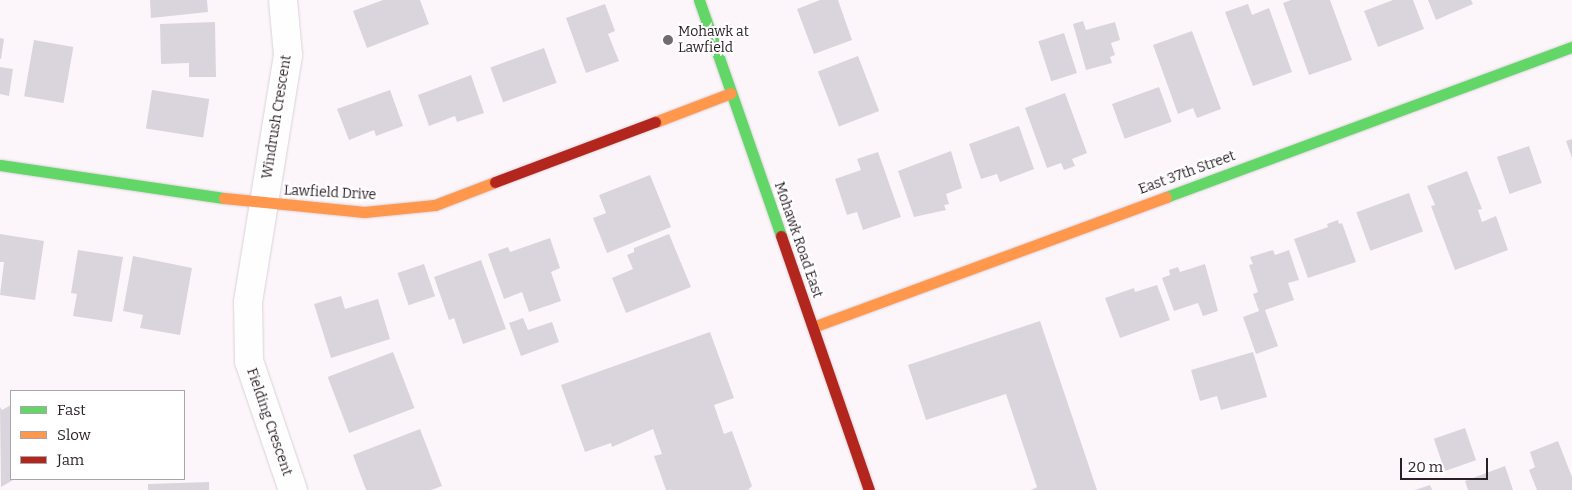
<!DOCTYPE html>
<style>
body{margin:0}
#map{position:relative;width:1572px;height:490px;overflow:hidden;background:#fcf6fb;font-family:Bitter,serif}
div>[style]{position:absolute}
.building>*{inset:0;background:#dad5dd;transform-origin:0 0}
.roads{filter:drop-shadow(0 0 1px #dad2d8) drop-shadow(0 0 1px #dad2d8)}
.street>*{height:28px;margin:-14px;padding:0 14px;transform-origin:14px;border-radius:14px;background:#fffefe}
.fast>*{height:11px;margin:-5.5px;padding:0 5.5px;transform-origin:5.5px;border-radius:5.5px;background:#63d668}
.slow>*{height:11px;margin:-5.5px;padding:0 5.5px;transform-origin:5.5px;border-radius:5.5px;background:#ff974d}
.jam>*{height:11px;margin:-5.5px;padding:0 5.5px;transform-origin:5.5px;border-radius:5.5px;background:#b3261e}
.dots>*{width:14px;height:14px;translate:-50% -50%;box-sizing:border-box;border:2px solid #fff;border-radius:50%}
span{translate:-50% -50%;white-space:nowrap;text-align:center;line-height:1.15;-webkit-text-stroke:4px #fff;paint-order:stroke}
.poi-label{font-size:14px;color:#2a1f27}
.left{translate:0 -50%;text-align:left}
.street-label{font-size:14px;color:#2a1f27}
.legend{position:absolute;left:10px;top:390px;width:175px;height:90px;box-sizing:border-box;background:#fff;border:1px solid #aaa5a9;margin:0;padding:6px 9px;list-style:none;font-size:15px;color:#2a1f27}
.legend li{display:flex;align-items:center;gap:10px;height:25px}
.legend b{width:25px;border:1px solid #aaa5a9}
.scale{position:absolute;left:1400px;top:458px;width:88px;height:22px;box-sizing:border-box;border:2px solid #2a1f27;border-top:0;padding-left:6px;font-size:15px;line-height:18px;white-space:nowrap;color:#2a1f27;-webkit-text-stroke:4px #fff;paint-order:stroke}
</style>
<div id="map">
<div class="building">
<i style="clip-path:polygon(150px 0,207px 0,208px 12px,151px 18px)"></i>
<i style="clip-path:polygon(383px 0,420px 0,429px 24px,367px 48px,353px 11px)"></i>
<i style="clip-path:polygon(820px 0,838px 0,852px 40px,814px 54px,797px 9px)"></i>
<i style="clip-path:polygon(1291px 0,1330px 0,1352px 60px,1309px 75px,1283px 3px)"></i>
<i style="clip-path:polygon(1393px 0,1413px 0,1424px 29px,1378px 47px,1364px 11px)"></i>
<i style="clip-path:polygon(1428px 0,1471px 0,1473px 4px,1436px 20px)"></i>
<i style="clip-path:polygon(605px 4px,615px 31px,608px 34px,619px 61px,586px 73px,566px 18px)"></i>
<i style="clip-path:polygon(1248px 4px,1252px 15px,1269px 8px,1292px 72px,1253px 86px,1225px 12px)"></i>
<i style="clip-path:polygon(1083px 21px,1086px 30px,1115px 22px,1120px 40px,1111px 43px,1115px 55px,1110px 57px,1112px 63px,1086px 70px,1073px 24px)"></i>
<i style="clip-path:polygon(215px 22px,216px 77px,189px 77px,189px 63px,161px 64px,160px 24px)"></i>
<i style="clip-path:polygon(1192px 31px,1221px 109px,1197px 118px,1193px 108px,1178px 114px,1153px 45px)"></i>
<i style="left:1064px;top:33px;width:42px;height:27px;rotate:72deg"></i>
<i style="clip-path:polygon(0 38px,4px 39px,1px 59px,0 59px)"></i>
<i style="left:34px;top:40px;width:40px;height:57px;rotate:10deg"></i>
<i style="left:544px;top:48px;width:37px;height:57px;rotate:70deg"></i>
<i style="left:858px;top:56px;width:59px;height:43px;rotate:69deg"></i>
<i style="clip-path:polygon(0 67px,13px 69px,9px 96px,0 94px)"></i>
<i style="clip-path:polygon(471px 75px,484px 113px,457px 122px,455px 116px,429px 126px,418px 95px)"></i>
<i style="left:1159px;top:87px;width:37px;height:50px;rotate:70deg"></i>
<i style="left:152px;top:90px;width:58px;height:39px;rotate:9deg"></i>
<i style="clip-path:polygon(390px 90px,403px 126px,376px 136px,374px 130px,349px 140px,337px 109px)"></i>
<i style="clip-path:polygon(1065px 93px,1087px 153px,1072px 159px,1075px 166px,1064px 170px,1061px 163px,1047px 168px,1025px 108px)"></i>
<i style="clip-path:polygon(1019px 126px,1034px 169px,1000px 182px,997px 174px,981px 179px,969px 144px)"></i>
<i style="clip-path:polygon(1572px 139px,1572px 158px,1566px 141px)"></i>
<i style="left:1529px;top:146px;width:39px;height:34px;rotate:71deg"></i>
<i style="clip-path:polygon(951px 151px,962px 188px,946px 194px,949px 204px,944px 205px,946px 210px,914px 217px,898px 171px)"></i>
<i style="clip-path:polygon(878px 152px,901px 217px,863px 230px,857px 212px,847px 215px,835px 179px,861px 170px,857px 159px)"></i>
<i style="clip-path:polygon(1467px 171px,1482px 209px,1478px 210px,1482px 222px,1496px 216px,1508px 250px,1455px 270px,1431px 206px,1435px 205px,1427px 186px)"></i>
<i style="clip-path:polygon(650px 175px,671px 227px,607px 253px,593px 218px,606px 213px,599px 195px)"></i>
<i style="left:1409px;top:193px;width:41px;height:56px;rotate:70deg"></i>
<i style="clip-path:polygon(1338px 220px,1339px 224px,1342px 223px,1356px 262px,1308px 278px,1294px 239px,1328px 227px,1327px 224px)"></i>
<i style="clip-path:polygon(0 234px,44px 241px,35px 300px,0 295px,4px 262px,0 262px)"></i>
<i style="clip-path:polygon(669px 234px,691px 287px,626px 313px,612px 278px,633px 269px,627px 255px,634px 252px,634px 248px)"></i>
<i style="clip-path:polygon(550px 238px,560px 268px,551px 272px,561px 301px,529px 312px,522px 292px,504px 299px,488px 254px,508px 247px,510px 252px)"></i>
<i style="clip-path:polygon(78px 250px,123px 257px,112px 322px,73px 316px,77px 294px,71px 293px)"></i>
<i style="clip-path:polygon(1273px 250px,1275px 255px,1289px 250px,1299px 280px,1288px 283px,1294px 300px,1265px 310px,1278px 346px,1256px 354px,1243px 317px,1259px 311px,1253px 294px,1258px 292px,1249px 265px,1253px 264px,1250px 257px)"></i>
<i style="clip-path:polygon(133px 256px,192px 268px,180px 335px,140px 328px,143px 315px,123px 311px)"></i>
<i style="clip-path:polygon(481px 260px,506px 329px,463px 344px,454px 318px,449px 320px,434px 277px)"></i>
<i style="left:424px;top:264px;width:34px;height:28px;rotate:71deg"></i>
<i style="clip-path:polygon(1205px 264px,1218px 311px,1203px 316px,1198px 303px,1174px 311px,1162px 278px,1170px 275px,1169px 270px,1178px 267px,1180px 272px)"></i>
<i style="clip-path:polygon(1157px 285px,1170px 320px,1120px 338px,1105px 298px,1134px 288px,1135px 292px)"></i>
<i style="clip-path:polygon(341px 296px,345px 309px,378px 299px,390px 339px,331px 358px,314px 304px)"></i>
<i style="clip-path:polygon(523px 318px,528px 330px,552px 322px,559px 342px,521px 356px,509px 323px)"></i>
<i style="clip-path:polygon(1040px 321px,1097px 490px,1031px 490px,1037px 487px,1006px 394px,926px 420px,908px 365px)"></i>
<i style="clip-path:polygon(710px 332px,734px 398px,714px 405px,724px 434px,732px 431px,752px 486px,748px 490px,666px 490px,654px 456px,662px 454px,653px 429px,612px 447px,611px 443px,585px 452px,561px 385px)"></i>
<i style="left:393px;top:352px;width:60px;height:70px;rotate:69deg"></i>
<i style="clip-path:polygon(1253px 352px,1267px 397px,1221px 410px,1217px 396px,1200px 401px,1191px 370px)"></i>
<i style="clip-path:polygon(11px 405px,11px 479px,15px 479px,1px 487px,0 407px,2px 410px)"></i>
<i style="left:1465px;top:428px;width:34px;height:33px;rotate:71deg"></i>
<i style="clip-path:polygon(420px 429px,442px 486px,431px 490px,366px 490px,353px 455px)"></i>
<i style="clip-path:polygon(1558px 441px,1572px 477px,1572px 490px,1537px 490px,1529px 470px,1535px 467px,1530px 452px)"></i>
<i style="clip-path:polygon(1505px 466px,1513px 490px,1468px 490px,1465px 481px)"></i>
<i style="clip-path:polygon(209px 482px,209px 490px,148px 490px,148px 484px)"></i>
<i style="clip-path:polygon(1430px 485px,1432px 490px,1415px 490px)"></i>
</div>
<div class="roads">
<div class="street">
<i style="left:283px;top:0;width:55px;rotate:84.8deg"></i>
<i style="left:288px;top:55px;width:250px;rotate:99.2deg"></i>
<i style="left:248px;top:302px;width:59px;rotate:89deg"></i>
<i style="left:249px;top:361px;width:136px;rotate:71.2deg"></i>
</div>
<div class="fast">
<i style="left:699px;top:0;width:250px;rotate:70.8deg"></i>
<i style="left:0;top:165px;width:226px;rotate:8.4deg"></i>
<i style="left:1166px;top:197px;width:433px;rotate:-20.3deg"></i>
</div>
<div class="slow">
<i style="left:655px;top:122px;width:81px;rotate:-20.9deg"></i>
<i style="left:224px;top:198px;width:141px;rotate:5.7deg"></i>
<i style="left:364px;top:212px;width:71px;rotate:-5.6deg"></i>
<i style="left:435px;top:205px;width:64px;rotate:-21deg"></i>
<i style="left:813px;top:327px;width:376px;rotate:-20.2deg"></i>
</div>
<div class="jam">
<i style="left:495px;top:182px;width:171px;rotate:-20.6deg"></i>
<i style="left:781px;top:236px;width:269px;rotate:70.9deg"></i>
</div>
</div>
<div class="dots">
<i style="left:668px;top:40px;background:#746a71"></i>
</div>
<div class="poi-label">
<span class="left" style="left:678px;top:40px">Mohawk at<br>Lawfield</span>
</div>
<div class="street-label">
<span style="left:277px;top:117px;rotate:-81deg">Windrush Crescent</span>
<span style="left:1187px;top:173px;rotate:-20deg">East 37th Street</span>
<span style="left:330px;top:193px;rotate:3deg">Lawfield Drive</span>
<span style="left:798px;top:240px;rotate:71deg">Mohawk Road East</span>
<span style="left:269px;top:422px;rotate:71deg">Fielding Crescent</span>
</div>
<ul class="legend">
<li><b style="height:6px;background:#63d668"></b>Fast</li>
<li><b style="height:6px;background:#ff974d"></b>Slow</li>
<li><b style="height:6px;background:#b3261e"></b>Jam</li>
</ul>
<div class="scale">20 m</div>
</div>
